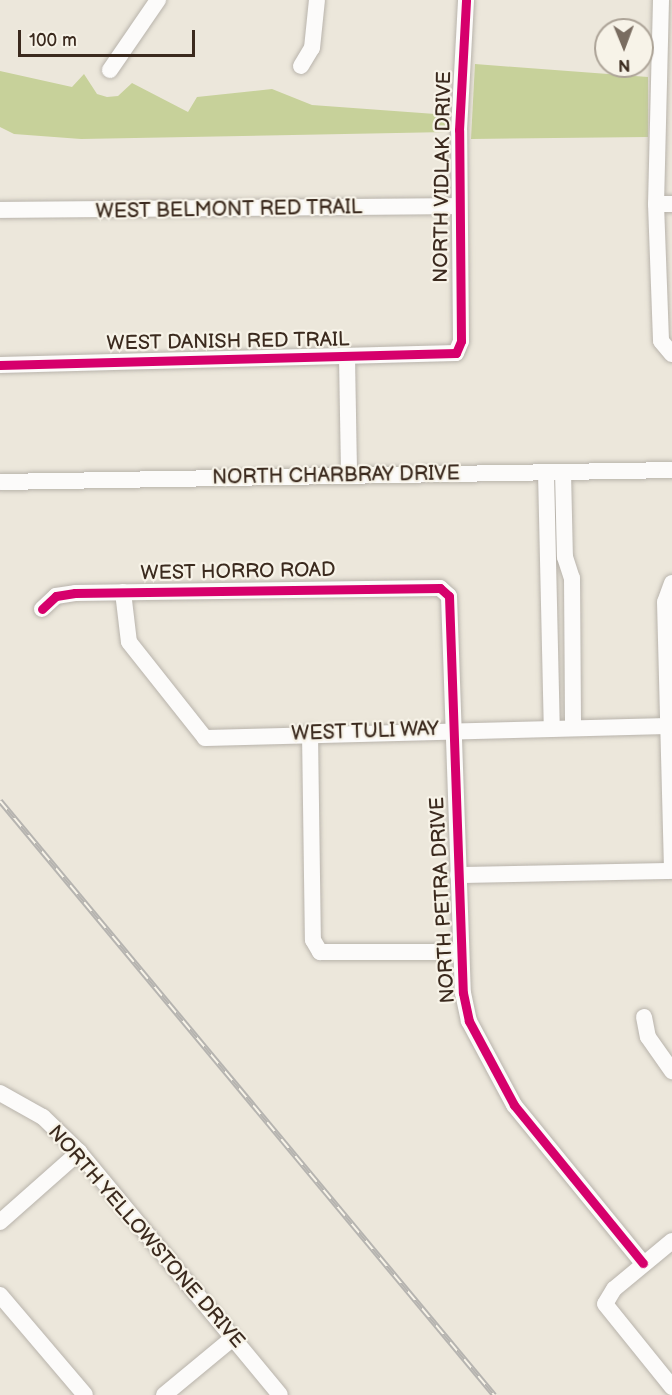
<!DOCTYPE html>
<style>
body{margin:0}
#map{position:relative;width:672px;height:1395px;overflow:hidden;background:#ece7db;font-family:"Balsamiq Sans",sans-serif}
div>[style]{position:absolute}
.green>*{inset:0;background:#c7d19a}
.roads{filter:drop-shadow(0 0 2px #b8b3ab) drop-shadow(0 0 2px #b8b3ab)}
.minor>*{height:16px;margin:-8px;padding:0 8px;transform-origin:8px;border-radius:8px;background:#fcfbfa}
.rail>*{height:6px;margin-top:-3px;transform-origin:0;background:repeating-linear-gradient(90deg,#f7f3e8 0 11px,#b6b4b0 0 22px);box-sizing:border-box;border-block:2px solid #b6b4b0}
.cycleway>*{height:9px;margin:-4.5px;padding:0 4.5px;transform-origin:4.5px;border-radius:4.5px;background:#d6006c}
span{translate:-50% -50%;white-space:nowrap;text-align:center;line-height:1.15;-webkit-text-stroke:4.5px #f7f3e8;paint-order:stroke}
.street-label{font-size:20px;color:#3b2a1e}
.north{position:absolute;left:594px;top:18px;width:60px;height:60px;box-sizing:border-box;background:#f7f3e8;border:2px solid #aca397;border-radius:50%;rotate:179deg;font-size:16px;font-weight:700;line-height:24px;text-align:center;color:#3b2a1e}
.north::after{content:'';display:block;margin:auto;width:21px;height:27px;background:#796c60;clip-path:polygon(50% 0,100% 100%,50% 72%,0 100%)}
.scale{position:absolute;left:18px;top:30px;width:177px;height:27px;box-sizing:border-box;border:3px solid #3b2a1e;border-top:0;padding-left:8px;font-size:18px;line-height:21px;white-space:nowrap;color:#3b2a1e;-webkit-text-stroke:4px #f7f3e8;paint-order:stroke}
</style>
<div id="map">
<div class="green">
<i style="clip-path:polygon(475px 64px,648px 77px,648px 137px,471px 139px)"></i>
<i style="clip-path:polygon(0 71px,72px 87px,84px 74px,97px 94px,107px 97px,118px 96px,132px 83px,188px 112px,197px 97px,272px 89px,312px 105px,449px 115px,448px 132px,81px 139px,14px 134px,0 127px)"></i>
</div>
<div class="roads">
<div class="minor">
<i style="left:661px;top:0;width:204px;rotate:91.4deg"></i>
<i style="left:656px;top:204px;width:137px;rotate:87.9deg"></i>
<i style="left:661px;top:341px;width:17px;rotate:50deg"></i>
<i style="left:301px;top:66px;width:21px;rotate:-59deg"></i>
<i style="left:312px;top:48px;width:48px;rotate:-84.1deg"></i>
<i style="left:110px;top:70px;width:85px;rotate:-55.6deg"></i>
<i style="left:656px;top:204px;width:16px"></i>
<i style="left:0;top:210px;width:459px;rotate:-0.5deg"></i>
<i style="left:347px;top:357px;width:119px;rotate:89deg"></i>
<i style="left:0;top:365px;width:456px;rotate:-1.5deg"></i>
<i style="left:456px;top:353px;width:13px;rotate:-67deg"></i>
<i style="left:461px;top:341px;width:211px;rotate:-90.5deg"></i>
<i style="left:459px;top:130px;width:130px;rotate:-86.9deg"></i>
<i style="left:546px;top:472px;width:256px;rotate:88.7deg"></i>
<i style="left:563px;top:472px;width:85px;rotate:88.7deg"></i>
<i style="left:565px;top:557px;width:22px;rotate:72deg"></i>
<i style="left:572px;top:578px;width:150px;rotate:89.6deg"></i>
<i style="left:0;top:482px;width:672px;rotate:-1.02deg"></i>
<i style="left:672px;top:583px;width:20px;rotate:110deg"></i>
<i style="left:665px;top:602px;width:266px;rotate:88.5deg"></i>
<i style="left:123px;top:592px;width:50px;rotate:83.2deg"></i>
<i style="left:129px;top:642px;width:122px;rotate:51.6deg"></i>
<i style="left:205px;top:738px;width:464px;rotate:-1.5deg"></i>
<i style="left:42px;top:609px;width:19px;rotate:-43deg"></i>
<i style="left:56px;top:596px;width:19px;rotate:-9deg"></i>
<i style="left:75px;top:593px;width:365px;rotate:-0.8deg"></i>
<i style="left:440px;top:588px;width:12px;rotate:42deg"></i>
<i style="left:449px;top:596px;width:397px;rotate:88deg"></i>
<i style="left:463px;top:993px;width:29px;rotate:78deg"></i>
<i style="left:469px;top:1021px;width:95px;rotate:61.8deg"></i>
<i style="left:514px;top:1105px;width:204px;rotate:50.8deg"></i>
<i style="left:310px;top:733px;width:207px;rotate:89.2deg"></i>
<i style="left:313px;top:940px;width:14px;rotate:60deg"></i>
<i style="left:320px;top:952px;width:141px"></i>
<i style="left:458px;top:875px;width:214px;rotate:-1.1deg"></i>
<i style="left:644px;top:1017px;width:20px;rotate:79deg"></i>
<i style="left:648px;top:1037px;width:42px;rotate:54.8deg"></i>
<i style="left:0;top:1093px;width:49px;rotate:29.2deg"></i>
<i style="left:43px;top:1117px;width:50px;rotate:44.2deg"></i>
<i style="left:79px;top:1152px;width:315px;rotate:50.4deg"></i>
<i style="left:0;top:1222px;width:106px;rotate:-41.5deg"></i>
<i style="left:672px;top:1241px;width:75px;rotate:140.4deg"></i>
<i style="left:614px;top:1289px;width:17px;rotate:121deg"></i>
<i style="left:605px;top:1304px;width:107px;rotate:51.1deg"></i>
<i style="left:0;top:1295px;width:131px;rotate:49.6deg"></i>
<i style="left:164px;top:1395px;width:89px;rotate:-39.6deg"></i>
</div>
</div>
<div class="rail">
<i style="left:0;top:801px;width:773px;rotate:50.25deg"></i>
</div>
<div class="cycleway">
<i style="left:0;top:365px;width:456px;rotate:-1.5deg"></i>
<i style="left:456px;top:353px;width:13px;rotate:-67deg"></i>
<i style="left:461px;top:341px;width:211px;rotate:-90.5deg"></i>
<i style="left:459px;top:130px;width:130px;rotate:-86.9deg"></i>
<i style="left:42px;top:609px;width:19px;rotate:-43deg"></i>
<i style="left:56px;top:596px;width:19px;rotate:-9deg"></i>
<i style="left:75px;top:593px;width:365px;rotate:-0.8deg"></i>
<i style="left:440px;top:588px;width:12px;rotate:42deg"></i>
<i style="left:449px;top:596px;width:397px;rotate:88deg"></i>
<i style="left:463px;top:993px;width:29px;rotate:78deg"></i>
<i style="left:469px;top:1021px;width:95px;rotate:61.8deg"></i>
<i style="left:514px;top:1105px;width:204px;rotate:50.8deg"></i>
</div>
<div class="street-label">
<span style="left:443px;top:177px;rotate:-89deg">NORTH VIDLAK DRIVE</span>
<span style="left:229px;top:210px;rotate:-1deg">WEST BELMONT RED TRAIL</span>
<span style="left:228px;top:342px;rotate:-1deg">WEST DANISH RED TRAIL</span>
<span style="left:336px;top:476px;rotate:-1deg">NORTH CHARBRAY DRIVE</span>
<span style="left:238px;top:572px;rotate:-1deg">WEST HORRO ROAD</span>
<span style="left:365px;top:732px;rotate:-2deg">WEST TULI WAY</span>
<span style="left:443px;top:900px;rotate:-93deg">NORTH PETRA DRIVE</span>
<span style="left:146px;top:1237px;rotate:49deg">NORTH YELLOWSTONE DRIVE</span>
</div>
<div class="north">N</div>
<div class="scale">100 m</div>
</div>
